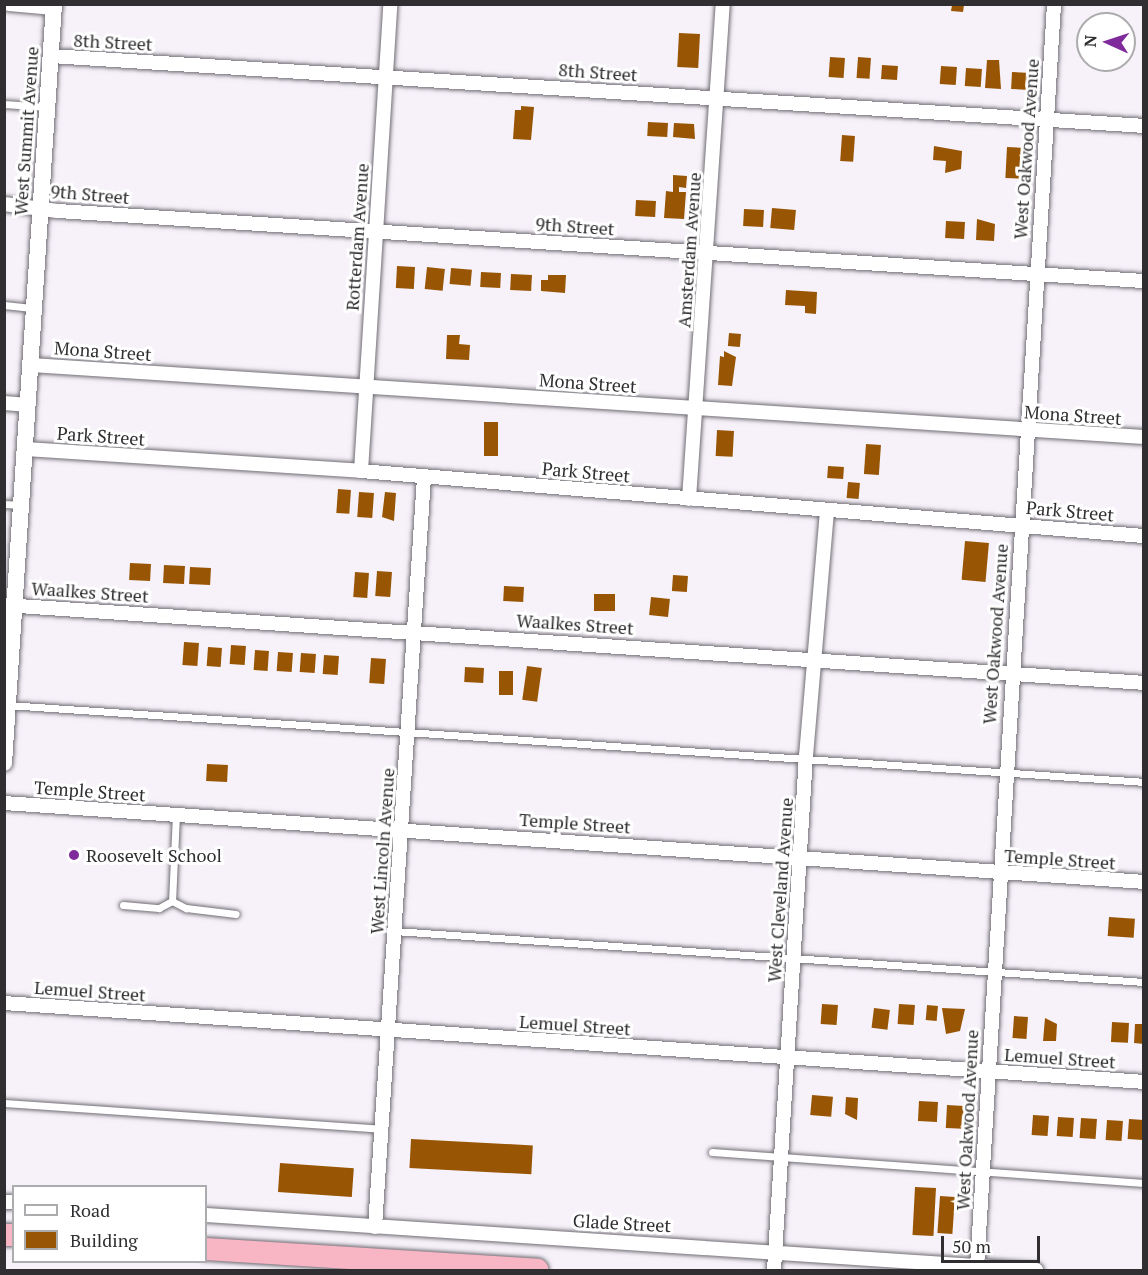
<!DOCTYPE html>
<style>
body{margin:0}
#map{position:relative;width:1148px;height:1275px;overflow:hidden;background:#f7f2fa;font-family:"PT Serif",serif}
div>[style]{position:absolute}
.building>*{inset:0;background:#985604;transform-origin:0 0}
.roads{filter:drop-shadow(0 0 2px #716d74) drop-shadow(0 0 2px #716d74)}
.service>*{height:7px;margin:-3.5px;padding:0 3.5px;transform-origin:3.5px;border-radius:3.5px;background:#fff}
.minor>*{height:14px;margin:-7px;padding:0 7px;transform-origin:7px;border-radius:7px;background:#fff}
.tertiary>*{height:16px;margin:-8px;padding:0 8px;transform-origin:8px;border-radius:8px;background:#fff}
.trunk>*{height:22px;margin:-11px;padding:0 11px;transform-origin:11px;border-radius:11px;background:#f8b6c4}
.dots>*{width:16px;height:16px;translate:-50% -50%;box-sizing:border-box;border:3px solid #fff;border-radius:50%}
span{translate:-50% -50%;white-space:nowrap;text-align:center;line-height:1.15;-webkit-text-stroke:6px #fff;paint-order:stroke}
.street-label{font-size:18px;color:#302e31}
.poi-label{font-size:18px;color:#302e31}
.left{translate:0 -50%;text-align:left}
.frame{position:absolute;inset:0;border:6px solid #302e31;pointer-events:none}
.legend{position:absolute;left:12px;top:1185px;width:195px;height:78px;box-sizing:border-box;background:#fff;border:2px solid #acabad;margin:0;padding:8px 10px;list-style:none;font-size:18px;color:#302e31}
.legend li{display:flex;align-items:center;gap:12px;height:30px}
.legend b{width:30px;border:2px solid #acabad}
.north{position:absolute;left:1076px;top:12px;width:60px;height:60px;box-sizing:border-box;background:#fff;border:2px solid #acabad;border-radius:50%;rotate:273deg;font-size:16px;font-weight:700;line-height:24px;text-align:center;color:#302e31}
.north::after{content:'';display:block;margin:auto;width:21px;height:27px;background:#7f2b9b;clip-path:polygon(50% 0,100% 100%,50% 72%,0 100%)}
.scale{position:absolute;left:941px;top:1236px;width:99px;height:27px;box-sizing:border-box;border:3px solid #302e31;border-top:0;padding-left:8px;font-size:18px;line-height:21px;white-space:nowrap;color:#302e31;-webkit-text-stroke:4px #fff;paint-order:stroke}
</style>
<div id="map">
<div class="building">
<i style="clip-path:polygon(952px 5px,964px 5px,963px 12px,951px 11px)"></i>
<i style="left:679px;top:33px;width:21px;height:34px;rotate:3deg"></i>
<i style="left:830px;top:57px;width:15px;height:20px;rotate:4deg"></i>
<i style="left:858px;top:57px;width:13px;height:21px;rotate:4deg"></i>
<i style="clip-path:polygon(987px 60px,999px 60px,1001px 89px,985px 88px)"></i>
<i style="left:882px;top:65px;width:16px;height:14px;rotate:4deg"></i>
<i style="left:941px;top:66px;width:16px;height:18px;rotate:4deg"></i>
<i style="left:966px;top:68px;width:16px;height:18px;rotate:4deg"></i>
<i style="left:1012px;top:72px;width:19px;height:17px;rotate:3deg"></i>
<i style="clip-path:polygon(521px 106px,534px 107px,531px 140px,513px 139px,515px 110px,521px 110px)"></i>
<i style="left:648px;top:122px;width:20px;height:14px;rotate:3deg"></i>
<i style="clip-path:polygon(674px 123px,694px 124px,695px 139px,673px 137px)"></i>
<i style="left:842px;top:135px;width:13px;height:26px;rotate:4deg"></i>
<i style="clip-path:polygon(934px 146px,962px 151px,961px 169px,945px 173px,946px 161px,933px 160px)"></i>
<i style="left:1007px;top:147px;width:17px;height:31px;rotate:3deg"></i>
<i style="clip-path:polygon(673px 175px,687px 176px,686px 188px,679px 187px,679px 192px,686px 192px,684px 219px,664px 218px,666px 191px,673px 192px)"></i>
<i style="left:636px;top:200px;width:20px;height:16px;rotate:3deg"></i>
<i style="left:772px;top:208px;width:24px;height:20px;rotate:5deg"></i>
<i style="left:744px;top:209px;width:20px;height:17px;rotate:3deg"></i>
<i style="clip-path:polygon(977px 219px,995px 224px,994px 241px,976px 240px)"></i>
<i style="left:946px;top:221px;width:19px;height:17px;rotate:3deg"></i>
<i style="left:397px;top:266px;width:18px;height:22px;rotate:3deg"></i>
<i style="left:427px;top:267px;width:18px;height:22px;rotate:6deg"></i>
<i style="left:451px;top:268px;width:21px;height:16px;rotate:5deg"></i>
<i style="left:481px;top:272px;width:20px;height:15px;rotate:3deg"></i>
<i style="left:511px;top:274px;width:21px;height:16px;rotate:3deg"></i>
<i style="clip-path:polygon(548px 275px,566px 275px,565px 293px,541px 291px,541px 280px,548px 280px)"></i>
<i style="clip-path:polygon(786px 290px,817px 292px,816px 314px,805px 313px,805px 306px,785px 305px)"></i>
<i style="left:729px;top:333px;width:12px;height:13px;rotate:5deg"></i>
<i style="clip-path:polygon(447px 335px,460px 335px,459px 344px,470px 345px,469px 360px,446px 359px)"></i>
<i style="clip-path:polygon(724px 351px,736px 357px,732px 386px,718px 385px,720px 356px,724px 357px)"></i>
<i style="left:484px;top:422px;width:14px;height:34px"></i>
<i style="left:717px;top:430px;width:17px;height:26px;rotate:3deg"></i>
<i style="left:866px;top:444px;width:15px;height:30px;rotate:4deg"></i>
<i style="left:828px;top:466px;width:16px;height:12px;rotate:4deg"></i>
<i style="left:848px;top:482px;width:12px;height:16px;rotate:5deg"></i>
<i style="left:338px;top:489px;width:13px;height:24px;rotate:4deg"></i>
<i style="left:359px;top:492px;width:15px;height:25px;rotate:4deg"></i>
<i style="clip-path:polygon(385px 492px,396px 493px,394px 521px,382px 517px)"></i>
<i style="left:965px;top:541px;width:24px;height:39px;rotate:5deg"></i>
<i style="left:130px;top:563px;width:21px;height:17px;rotate:3deg"></i>
<i style="left:164px;top:565px;width:21px;height:18px;rotate:3deg"></i>
<i style="left:190px;top:567px;width:21px;height:17px;rotate:3deg"></i>
<i style="left:377px;top:571px;width:15px;height:25px;rotate:4deg"></i>
<i style="left:355px;top:572px;width:14px;height:25px;rotate:4deg"></i>
<i style="left:673px;top:575px;width:15px;height:16px;rotate:4deg"></i>
<i style="left:504px;top:586px;width:20px;height:15px;rotate:3deg"></i>
<i style="left:594px;top:594px;width:21px;height:17px"></i>
<i style="left:651px;top:597px;width:19px;height:18px;rotate:6deg"></i>
<i style="left:184px;top:642px;width:15px;height:23px;rotate:4deg"></i>
<i style="left:231px;top:645px;width:15px;height:19px;rotate:4deg"></i>
<i style="left:208px;top:647px;width:14px;height:19px;rotate:4deg"></i>
<i style="left:255px;top:650px;width:14px;height:20px;rotate:4deg"></i>
<i style="left:278px;top:652px;width:15px;height:19px;rotate:4deg"></i>
<i style="left:301px;top:653px;width:15px;height:19px;rotate:4deg"></i>
<i style="left:324px;top:655px;width:15px;height:19px;rotate:4deg"></i>
<i style="left:371px;top:658px;width:15px;height:25px;rotate:4deg"></i>
<i style="left:527px;top:666px;width:15px;height:34px;rotate:8deg"></i>
<i style="left:465px;top:667px;width:19px;height:15px;rotate:3deg"></i>
<i style="left:499px;top:671px;width:14px;height:24px"></i>
<i style="left:207px;top:764px;width:21px;height:17px;rotate:3deg"></i>
<i style="left:1109px;top:917px;width:26px;height:19px;rotate:4deg"></i>
<i style="left:822px;top:1004px;width:16px;height:20px;rotate:4deg"></i>
<i style="left:899px;top:1004px;width:16px;height:20px;rotate:4deg"></i>
<i style="left:927px;top:1005px;width:11px;height:15px;rotate:5deg"></i>
<i style="left:874px;top:1008px;width:16px;height:20px;rotate:7deg"></i>
<i style="clip-path:polygon(942px 1008px,965px 1009px,960px 1031px,946px 1034px)"></i>
<i style="left:1014px;top:1016px;width:14px;height:22px;rotate:4deg"></i>
<i style="clip-path:polygon(1045px 1018px,1057px 1024px,1056px 1041px,1043px 1041px)"></i>
<i style="left:1112px;top:1022px;width:17px;height:20px;rotate:3deg"></i>
<i style="clip-path:polygon(1135px 1024px,1144px 1024px,1144px 1044px,1134px 1043px)"></i>
<i style="left:812px;top:1095px;width:21px;height:20px;rotate:5deg"></i>
<i style="clip-path:polygon(846px 1097px,858px 1098px,857px 1120px,845px 1114px)"></i>
<i style="left:919px;top:1101px;width:19px;height:20px;rotate:3deg"></i>
<i style="left:947px;top:1105px;width:17px;height:23px;rotate:3deg"></i>
<i style="left:1033px;top:1115px;width:16px;height:20px;rotate:4deg"></i>
<i style="left:1058px;top:1117px;width:16px;height:19px;rotate:4deg"></i>
<i style="left:1081px;top:1118px;width:16px;height:20px;rotate:4deg"></i>
<i style="left:1129px;top:1119px;width:15px;height:20px;rotate:4deg"></i>
<i style="left:1107px;top:1120px;width:16px;height:20px;rotate:4deg"></i>
<i style="left:411px;top:1139px;width:122px;height:29px;rotate:3deg"></i>
<i style="left:280px;top:1163px;width:74px;height:29px;rotate:4deg"></i>
<i style="left:915px;top:1187px;width:21px;height:48px;rotate:3deg"></i>
<i style="left:940px;top:1196px;width:15px;height:37px;rotate:4deg"></i>
</div>
<div class="roads">
<div class="service">
<i style="left:4px;top:104px;width:43px;rotate:4deg"></i>
<i style="left:4px;top:305px;width:28px;rotate:6deg"></i>
<i style="left:4px;top:504px;width:18px;rotate:3deg"></i>
<i style="left:7px;top:705px;width:1140px;rotate:3.87deg"></i>
<i style="left:176px;top:814px;width:87px;rotate:92.6deg"></i>
<i style="left:172px;top:901px;width:16px;rotate:27deg"></i>
<i style="left:186px;top:908px;width:50px;rotate:6.8deg"></i>
<i style="left:123px;top:905px;width:36px;rotate:5deg"></i>
<i style="left:159px;top:908px;width:15px;rotate:-28deg"></i>
<i style="left:394px;top:931px;width:752px;rotate:3.89deg"></i>
<i style="left:4px;top:1103px;width:378px;rotate:3.9deg"></i>
<i style="left:712px;top:1152px;width:433px;rotate:4.1deg"></i>
</div>
<div class="minor">
<i style="left:9px;top:4px;width:45px;rotate:5.1deg"></i>
<i style="left:51px;top:56px;width:1095px;rotate:3.66deg"></i>
<i style="left:4px;top:204px;width:54px;rotate:7.4deg"></i>
<i style="left:58px;top:211px;width:1088px;rotate:3.69deg"></i>
<i style="left:31px;top:365px;width:1115px;rotate:3.7deg"></i>
<i style="left:4px;top:403px;width:24px;rotate:5deg"></i>
<i style="left:25px;top:449px;width:337px;rotate:3.7deg"></i>
<i style="left:361px;top:471px;width:786px;rotate:4.75deg"></i>
<i style="left:361px;top:471px;width:468px;rotate:-86.4deg"></i>
<i style="left:689px;top:499px;width:496px;rotate:-86.1deg"></i>
<i style="left:4px;top:605px;width:1143px;rotate:3.91deg"></i>
<i style="left:4px;top:803px;width:1143px;rotate:3.96deg"></i>
<i style="left:4px;top:1003px;width:1143px;rotate:3.96deg"></i>
<i style="left:4px;top:1202px;width:10px"></i>
<i style="left:206px;top:1215px;width:832px;rotate:3.79deg"></i>
<i style="left:375px;top:1227px;width:752px;rotate:-86.26deg"></i>
<i style="left:977px;top:1267px;width:1265px;rotate:-86.51deg"></i>
<i style="left:774px;top:1270px;width:515px;rotate:-86.44deg"></i>
<i style="left:806px;top:756px;width:246px;rotate:-85.1deg"></i>
</div>
<div class="tertiary">
<i style="left:4px;top:763px;width:761px;rotate:-86.23deg"></i>
</div>
<div class="trunk">
<i style="left:4px;top:1235px;width:10px"></i>
<i style="left:206px;top:1249px;width:332px;rotate:3.6deg"></i>
</div>
</div>
<div class="dots">
<i style="left:74px;top:855px;background:#7f2b9b"></i>
</div>
<div class="street-label">
<span style="left:113px;top:42px;rotate:3deg">8th Street</span>
<span style="left:598px;top:72px;rotate:4deg">8th Street</span>
<span style="left:26px;top:131px;rotate:-86deg">West Summit Avenue</span>
<span style="left:1026px;top:149px;rotate:-86deg">West Oakwood Avenue</span>
<span style="left:90px;top:194px;rotate:5deg">9th Street</span>
<span style="left:575px;top:226px;rotate:4deg">9th Street</span>
<span style="left:357px;top:237px;rotate:-86deg">Rotterdam Avenue</span>
<span style="left:689px;top:250px;rotate:-86deg">Amsterdam Avenue</span>
<span style="left:103px;top:351px;rotate:4deg">Mona Street</span>
<span style="left:588px;top:383px;rotate:4deg">Mona Street</span>
<span style="left:1073px;top:415px;rotate:4deg">Mona Street</span>
<span style="left:101px;top:436px;rotate:4deg">Park Street</span>
<span style="left:586px;top:472px;rotate:5deg">Park Street</span>
<span style="left:1070px;top:511px;rotate:5deg">Park Street</span>
<span style="left:90px;top:592px;rotate:4deg">Waalkes Street</span>
<span style="left:575px;top:624px;rotate:4deg">Waalkes Street</span>
<span style="left:995px;top:634px;rotate:-86deg">West Oakwood Avenue</span>
<span style="left:90px;top:791px;rotate:4deg">Temple Street</span>
<span style="left:575px;top:823px;rotate:4deg">Temple Street</span>
<span style="left:382px;top:851px;rotate:-86deg">West Lincoln Avenue</span>
<span style="left:1060px;top:859px;rotate:4deg">Temple Street</span>
<span style="left:780px;top:890px;rotate:-86deg">West Cleveland Avenue</span>
<span style="left:90px;top:991px;rotate:4deg">Lemuel Street</span>
<span style="left:575px;top:1025px;rotate:4deg">Lemuel Street</span>
<span style="left:1060px;top:1058px;rotate:4deg">Lemuel Street</span>
<span style="left:967px;top:1120px;rotate:-87deg">West Oakwood Avenue</span>
<span style="left:622px;top:1223px;rotate:3deg">Glade Street</span>
</div>
<div class="poi-label">
<span class="left" style="left:86px;top:855px">Roosevelt School</span>
</div>
<div class="frame"></div>
<ul class="legend">
<li><b style="height:8px;background:#fff"></b>Road</li>
<li><b style="height:16px;background:#985604"></b>Building</li>
</ul>
<div class="north">N</div>
<div class="scale">50 m</div>
</div>
